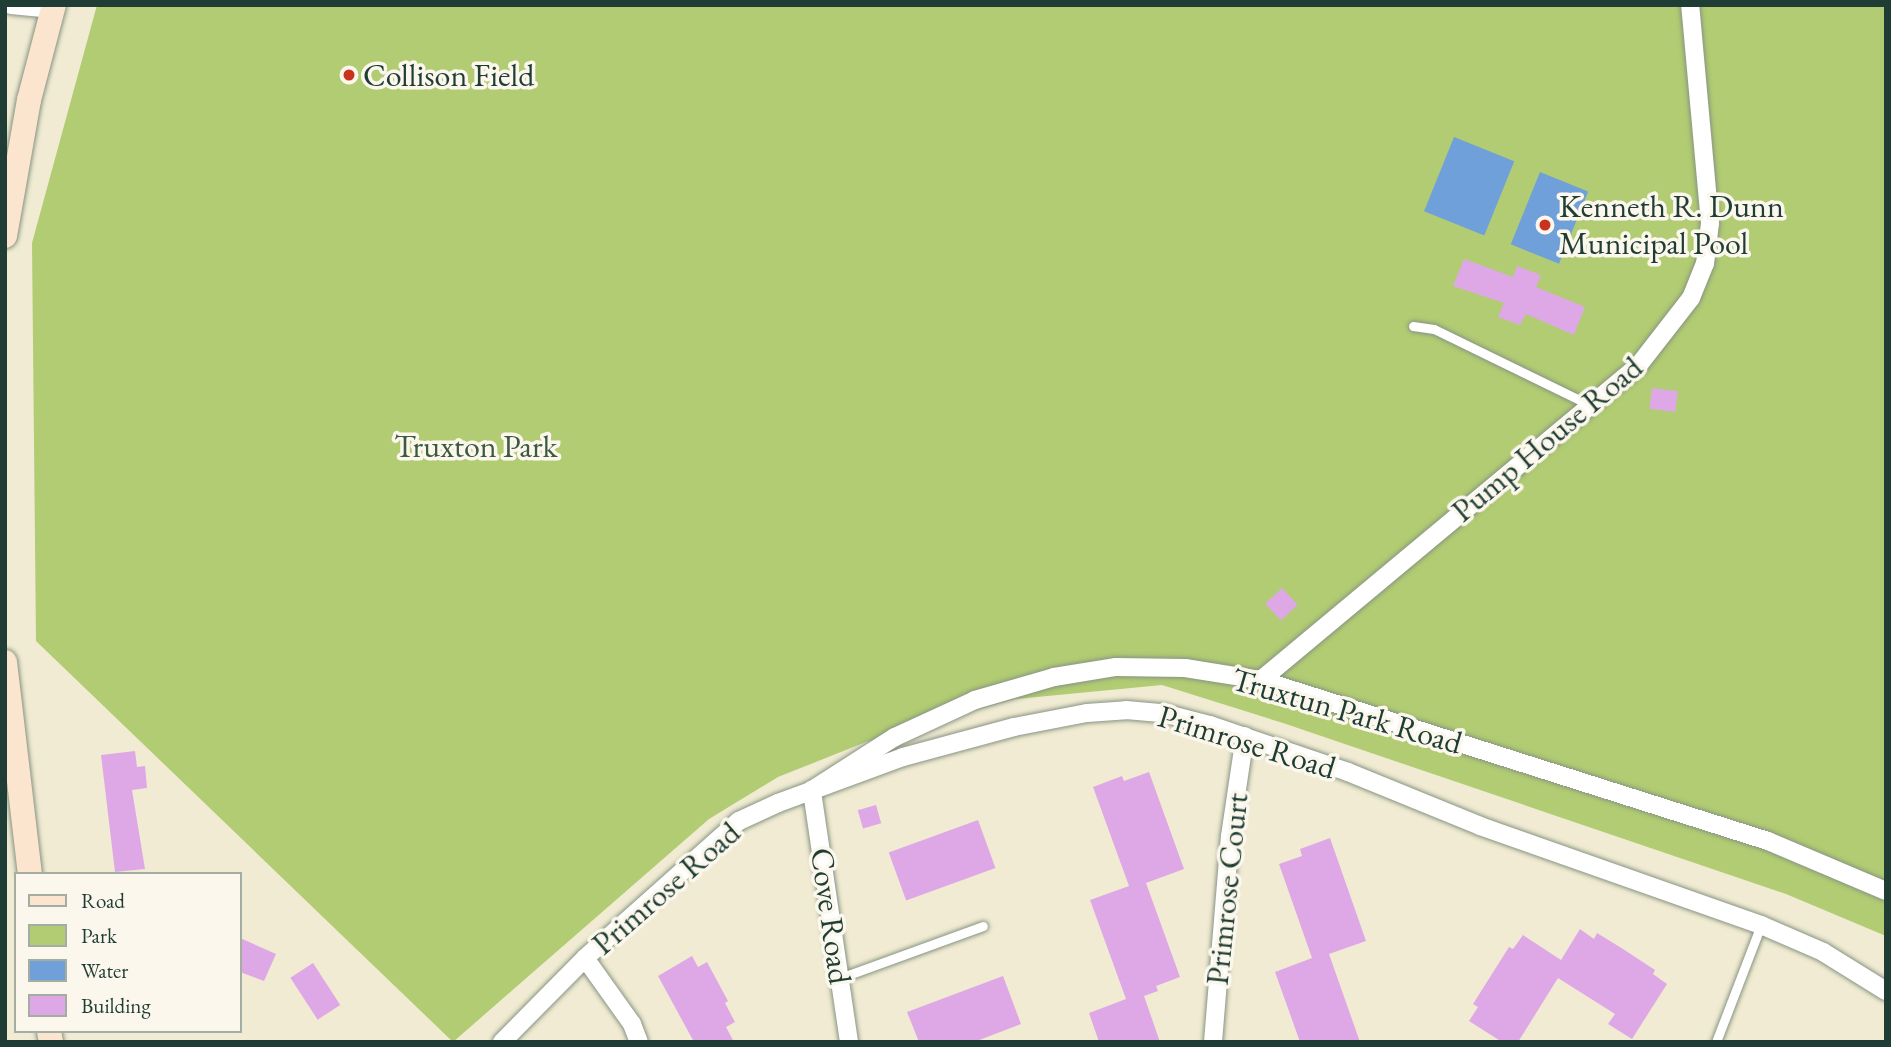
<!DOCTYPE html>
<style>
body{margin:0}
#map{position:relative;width:1891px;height:1047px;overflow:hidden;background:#f0ebd2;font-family:"EB Garamond",serif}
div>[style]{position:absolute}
.green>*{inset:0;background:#b1cc72}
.water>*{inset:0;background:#70a0da;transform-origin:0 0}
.building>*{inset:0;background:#dea8e7;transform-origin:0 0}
.roads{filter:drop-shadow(0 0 2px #889483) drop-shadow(0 0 2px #889483)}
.lane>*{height:9px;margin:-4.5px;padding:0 4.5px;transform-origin:4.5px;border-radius:4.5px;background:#fff}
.street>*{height:18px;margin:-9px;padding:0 9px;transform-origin:9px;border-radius:9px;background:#fff}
.secondary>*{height:24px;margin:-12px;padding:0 12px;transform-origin:12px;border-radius:12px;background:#fbe5cf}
.dots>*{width:19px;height:19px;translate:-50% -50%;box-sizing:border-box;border:4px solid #fbf7ec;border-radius:50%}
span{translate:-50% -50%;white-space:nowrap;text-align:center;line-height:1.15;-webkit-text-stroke:7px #fbf7ec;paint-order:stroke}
.poi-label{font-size:32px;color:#1f3d34}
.left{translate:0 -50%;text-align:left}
.street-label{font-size:32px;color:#1f3d34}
.park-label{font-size:32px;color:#3c5a40}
.frame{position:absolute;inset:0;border:7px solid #1f3d34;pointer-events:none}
.legend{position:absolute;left:14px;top:872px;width:228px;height:161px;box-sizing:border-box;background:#fbf7ec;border:2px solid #a3ada2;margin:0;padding:9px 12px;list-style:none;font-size:21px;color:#1f3d34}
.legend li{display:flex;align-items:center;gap:14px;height:35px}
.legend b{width:35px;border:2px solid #a3ada2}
</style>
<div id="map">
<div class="green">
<i style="clip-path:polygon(97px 5px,1886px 5px,1886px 936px,1786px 894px,1283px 723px,1162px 685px,1015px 699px,866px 742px,778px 777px,709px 819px,453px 1042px,36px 641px,32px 243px)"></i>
</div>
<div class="water">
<i style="left:1454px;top:137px;width:65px;height:80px;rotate:22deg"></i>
<i style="left:1540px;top:172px;width:52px;height:78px;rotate:22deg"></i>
</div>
<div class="building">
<i style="clip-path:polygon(1464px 259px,1513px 277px,1517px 266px,1541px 275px,1536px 287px,1585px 307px,1574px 335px,1526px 314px,1520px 325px,1498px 317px,1504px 303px,1453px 286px)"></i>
<i style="left:1652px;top:388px;width:26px;height:21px;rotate:7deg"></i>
<i style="left:1282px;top:588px;width:23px;height:23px;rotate:47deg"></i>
<i style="clip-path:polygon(135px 751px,137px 767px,145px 766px,147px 788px,132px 790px,145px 869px,115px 872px,101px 755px)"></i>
<i style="clip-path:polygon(1149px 772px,1184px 869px,1146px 883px,1180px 977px,1156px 986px,1158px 991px,1144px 996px,1160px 1042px,1099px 1042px,1089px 1013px,1126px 999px,1090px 900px,1129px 886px,1093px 787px,1122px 776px,1124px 781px)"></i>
<i style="left:876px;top:805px;width:19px;height:19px;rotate:74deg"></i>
<i style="left:978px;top:820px;width:51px;height:95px;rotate:70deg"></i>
<i style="clip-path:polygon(1330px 838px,1366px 941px,1329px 954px,1360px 1042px,1300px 1042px,1275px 972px,1312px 958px,1279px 864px,1302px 856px,1300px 849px)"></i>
<i style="clip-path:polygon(1580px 929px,1594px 939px,1597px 933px,1623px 949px,1655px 970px,1653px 974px,1667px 984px,1632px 1039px,1608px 1024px,1615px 1014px,1558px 978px,1518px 1042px,1502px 1042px,1469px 1021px,1478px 1007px,1473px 1004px,1509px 947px,1513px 949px,1523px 935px,1561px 960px)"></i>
<i style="clip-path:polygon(240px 938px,276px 954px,264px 981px,240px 972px)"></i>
<i style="clip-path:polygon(692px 956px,698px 967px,707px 962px,728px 1001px,725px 1003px,735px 1022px,726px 1027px,734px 1042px,694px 1042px,658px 976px)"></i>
<i style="left:313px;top:963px;width:50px;height:27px;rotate:57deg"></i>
<i style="clip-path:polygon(1003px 976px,1021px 1024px,974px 1042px,919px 1042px,907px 1012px)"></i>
</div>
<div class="roads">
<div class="lane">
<i style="left:1413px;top:326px;width:21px;rotate:8deg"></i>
<i style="left:1434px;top:329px;width:174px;rotate:26deg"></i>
<i style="left:840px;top:978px;width:152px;rotate:-20deg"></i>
<i style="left:1716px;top:1042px;width:125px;rotate:-69deg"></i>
</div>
<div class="street">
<i style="left:11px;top:5px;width:42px;rotate:5.4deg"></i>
<i style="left:1261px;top:680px;width:491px;rotate:-39.8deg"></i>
<i style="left:1638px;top:366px;width:86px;rotate:-52.1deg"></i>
<i style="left:1691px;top:298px;width:37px;rotate:-68deg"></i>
<i style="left:1705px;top:264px;width:41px;rotate:-83deg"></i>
<i style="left:1710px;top:223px;width:219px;rotate:-95.2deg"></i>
<i style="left:585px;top:958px;width:81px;rotate:54.5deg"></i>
<i style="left:632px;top:1024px;width:19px;rotate:69deg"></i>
<i style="left:502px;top:1042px;width:118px;rotate:-45.3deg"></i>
<i style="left:585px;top:958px;width:206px;rotate:-41.7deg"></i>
<i style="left:739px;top:821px;width:43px;rotate:-24.8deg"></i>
<i style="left:778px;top:803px;width:133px;rotate:-20.2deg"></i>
<i style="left:903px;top:757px;width:115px;rotate:-15.1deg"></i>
<i style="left:1014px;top:727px;width:74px;rotate:-10.9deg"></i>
<i style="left:1087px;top:713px;width:39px;rotate:-4deg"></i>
<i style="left:1126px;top:710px;width:37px;rotate:5deg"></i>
<i style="left:1163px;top:713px;width:49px;rotate:14.3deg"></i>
<i style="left:1210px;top:725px;width:146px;rotate:18.8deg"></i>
<i style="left:1348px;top:772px;width:143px;rotate:22.2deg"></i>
<i style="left:1480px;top:826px;width:298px;rotate:19.4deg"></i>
<i style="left:1761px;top:925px;width:68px;rotate:23.5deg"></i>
<i style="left:1823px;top:952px;width:74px;rotate:31.8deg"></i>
<i style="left:849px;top:1042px;width:255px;rotate:-98.4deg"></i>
<i style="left:812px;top:790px;width:98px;rotate:-32.6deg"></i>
<i style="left:895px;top:737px;width:88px;rotate:-24.8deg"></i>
<i style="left:975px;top:700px;width:82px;rotate:-16.2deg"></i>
<i style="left:1054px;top:677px;width:63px;rotate:-9.2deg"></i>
<i style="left:1116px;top:667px;width:69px;rotate:0.8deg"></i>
<i style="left:1185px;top:668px;width:77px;rotate:9deg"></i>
<i style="left:1261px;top:680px;width:532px;rotate:17.62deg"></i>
<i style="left:1768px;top:841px;width:128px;rotate:23deg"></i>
<i style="left:1213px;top:1042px;width:207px;rotate:-85.3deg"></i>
<i style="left:1230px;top:836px;width:101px;rotate:-81.5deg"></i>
</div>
<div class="secondary">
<i style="left:5px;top:236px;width:138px;rotate:-80deg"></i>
<i style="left:29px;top:100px;width:98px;rotate:-75.3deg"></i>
<i style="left:5px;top:662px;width:213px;rotate:83.3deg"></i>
<i style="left:49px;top:1031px;width:11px;rotate:80deg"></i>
</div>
</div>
<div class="dots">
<i style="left:349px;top:75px;background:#c8321e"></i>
<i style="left:1545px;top:225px;background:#c8321e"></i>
</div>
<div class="poi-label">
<span class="left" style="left:363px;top:75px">Collison Field</span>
<span class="left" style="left:1559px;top:225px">Kenneth R. Dunn<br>Municipal Pool</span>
</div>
<div class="street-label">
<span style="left:1547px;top:439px;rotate:-40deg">Pump House Road</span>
<span style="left:1347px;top:711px;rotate:16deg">Truxtun Park Road</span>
<span style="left:1247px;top:742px;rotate:17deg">Primrose Road</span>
<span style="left:666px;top:888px;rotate:-41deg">Primrose Road</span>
<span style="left:1227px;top:889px;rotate:-84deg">Primrose Court</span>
<span style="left:831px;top:916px;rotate:82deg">Cove Road</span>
</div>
<div class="park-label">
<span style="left:476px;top:446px">Truxton Park</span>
</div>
<div class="frame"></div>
<ul class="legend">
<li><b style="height:9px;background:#fbe5cf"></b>Road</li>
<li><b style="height:19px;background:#b1cc72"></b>Park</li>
<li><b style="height:19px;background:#70a0da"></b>Water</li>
<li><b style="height:19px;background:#dea8e7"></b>Building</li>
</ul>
</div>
